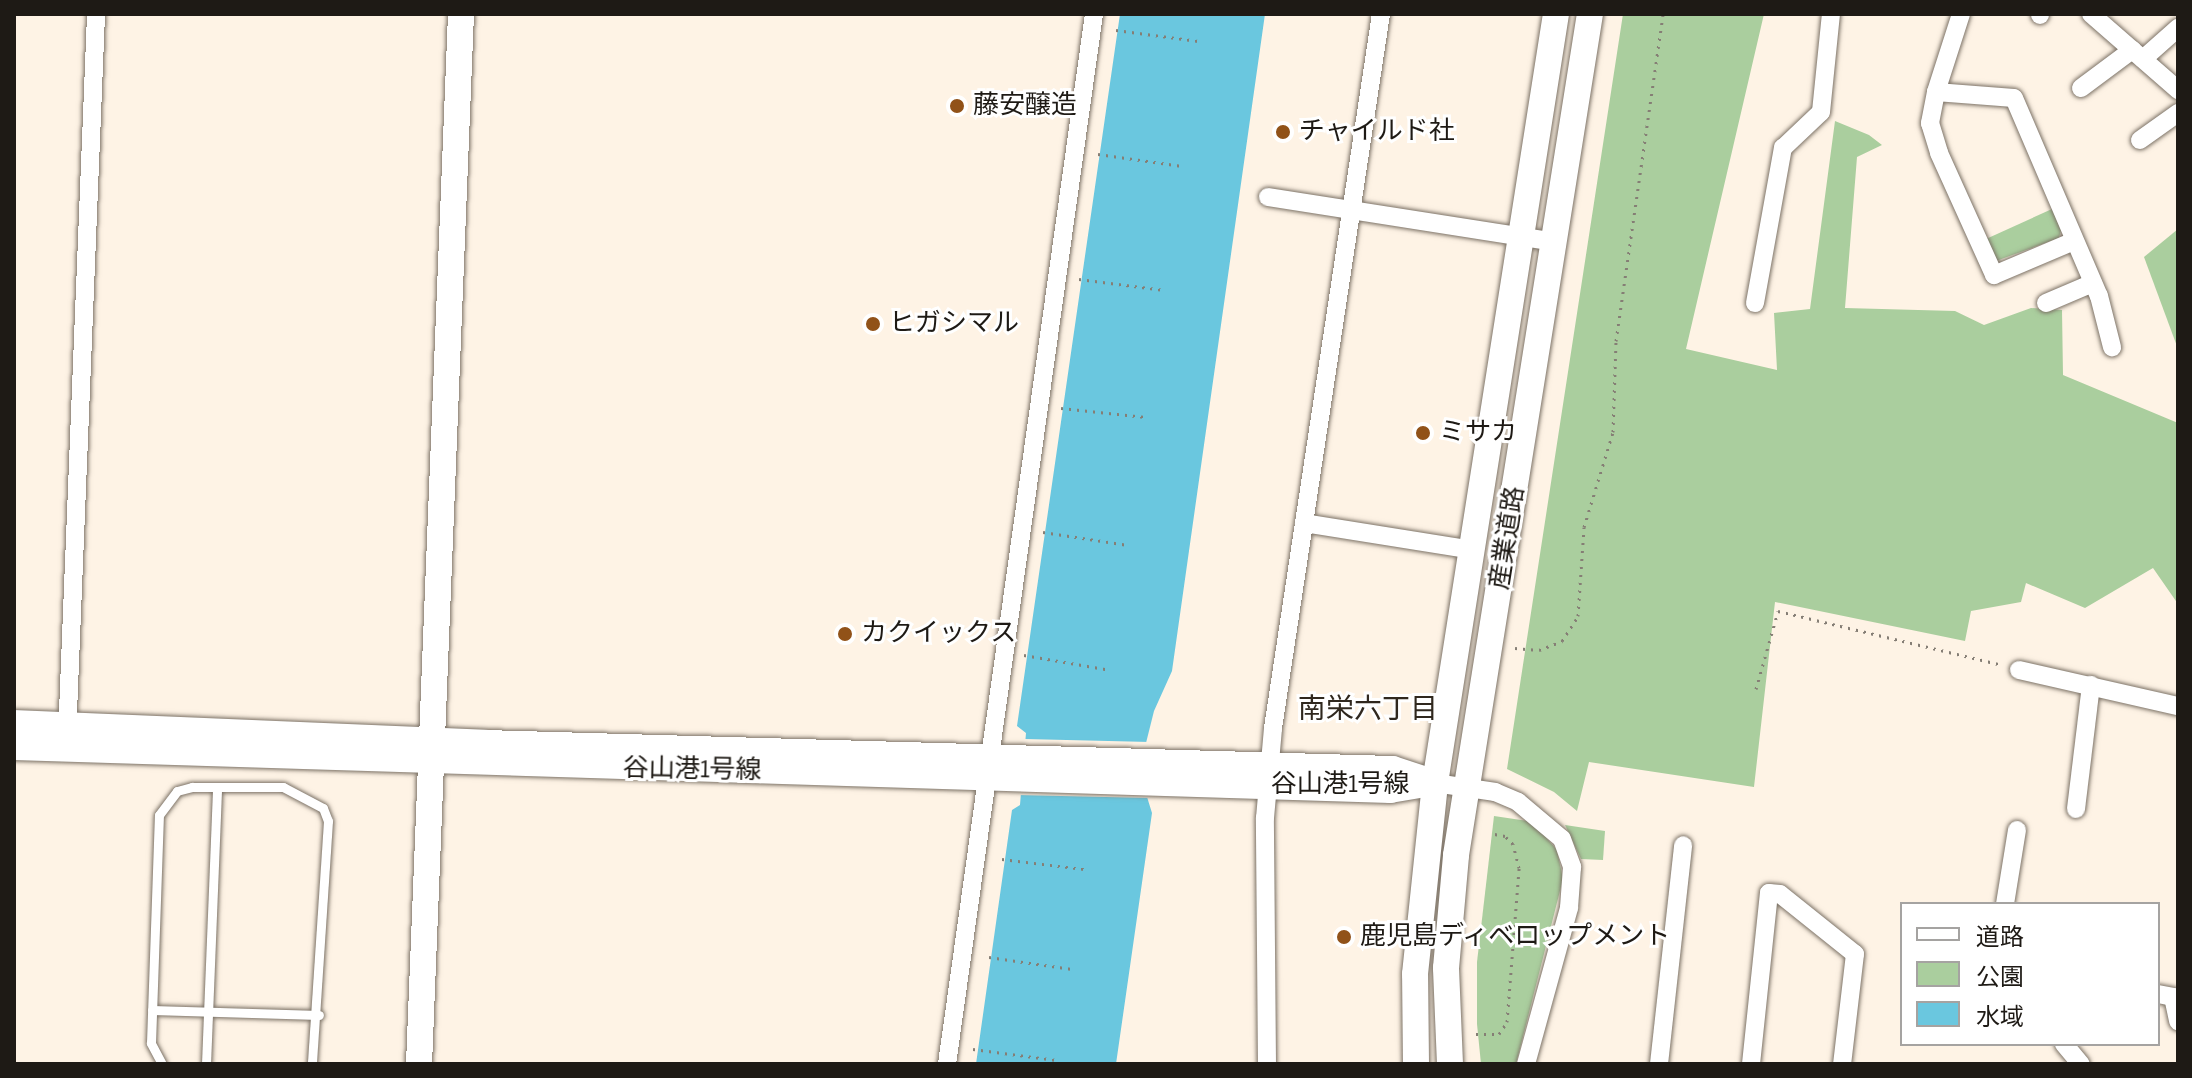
<!DOCTYPE html>
<meta charset="utf-8">
<style>
body{margin:0}
#map{position:relative;width:2192px;height:1078px;overflow:hidden;background:#fef3e5;font-family:"Sofia Sans Condensed","Noto Sans JP",sans-serif}
div>[style]{position:absolute}
.green>*{inset:0;background:#aace9e}
.water>*{inset:0;background:#6ac7df}
.pier>*{inset:0;background:#fef3e5}
.path>*{height:3px;margin-top:-1.5px;transform-origin:0;background:repeating-linear-gradient(90deg,#857e75 0 2px,transparent 0 8px)}
.roads{filter:drop-shadow(0 0 2px #7c7266) drop-shadow(0 0 2px #7c7266)}
.lane>*{height:9px;margin:-4.5px;padding:0 4.5px;transform-origin:4.5px;border-radius:4.5px;background:#fff}
.street>*{height:18px;margin:-9px;padding:0 9px;transform-origin:9px;border-radius:9px;background:#fff}
.secondary>*{height:26px;margin:-13px;padding:0 13px;transform-origin:13px;border-radius:13px;background:#fff}
.dots>*{width:22px;height:22px;translate:-50% -50%;box-sizing:border-box;border:4px solid #fff;border-radius:50%}
span{translate:-50% -50%;white-space:nowrap;text-align:center;line-height:1.15;-webkit-text-stroke:6px #fff;paint-order:stroke}
.poi-label{font-size:26px;color:#1e1a15}
.left{translate:0 -50%;text-align:left}
.street-label{font-size:26px;color:#1e1a15}
.neighbourhood-label{font-size:28px;color:#30281e}
.frame{position:absolute;inset:0;border:16px solid #1e1a15;pointer-events:none}
.legend{position:absolute;left:1900px;top:902px;width:260px;height:144px;box-sizing:border-box;background:#fff;border:2px solid #a5a3a1;margin:0;padding:10px 14px;list-style:none;font-size:24px;color:#1e1a15}
.legend li{display:flex;align-items:center;gap:16px;height:40px}
.legend b{width:40px;border:2px solid #a5a3a1}
</style>
<div id="map">
<div class="green">
<i style="clip-path:polygon(1623px 14px,1764px 14px,1686px 349px,1777px 370px,1774px 313px,1810px 309px,1835px 121px,1869px 135px,1882px 145px,1857px 157px,1845px 308px,1955px 311px,1984px 325px,2031px 308px,2062px 310px,2063px 375px,2178px 423px,2178px 604px,2153px 568px,2085px 608px,2026px 583px,2021px 602px,1971px 611px,1965px 641px,1775px 602px,1754px 787px,1589px 762px,1577px 811px,1554px 792px,1507px 769px)"></i>
<i style="clip-path:polygon(2052px 209px,2061px 230px,2059px 238px,1996px 261px,1986px 239px)"></i>
<i style="clip-path:polygon(2178px 229px,2178px 349px,2144px 257px)"></i>
<i style="clip-path:polygon(1494px 816px,1527px 821px,1543px 834px,1557px 850px,1563px 879px,1516px 1064px,1481px 1064px,1477px 1024px,1477px 962px)"></i>
<i style="clip-path:polygon(1565px 825px,1605px 831px,1603px 860px,1581px 859px)"></i>
</div>
<div class="water">
<i style="clip-path:polygon(1120px 14px,1265px 14px,1172px 671px,1154px 711px,1139px 771px,1152px 813px,1116px 1064px,976px 1064px,1012px 810px,1020px 805px,1026px 733px,1017px 726px)"></i>
</div>
<div class="pier">
<i style="clip-path:polygon(1025px 739px,1150px 742px,1143px 771px,1150px 798px,1017px 795px)"></i>
</div>
<div class="path">
<i style="left:1116px;top:30px;width:83px;rotate:7.6deg"></i>
<i style="left:1098px;top:154px;width:85px;rotate:8.1deg"></i>
<i style="left:1079px;top:279px;width:86px;rotate:7.4deg"></i>
<i style="left:1061px;top:408px;width:85px;rotate:6deg"></i>
<i style="left:1043px;top:532px;width:86px;rotate:8.7deg"></i>
<i style="left:1515px;top:648px;width:24px;rotate:5deg"></i>
<i style="left:1539px;top:650px;width:25px;rotate:-21deg"></i>
<i style="left:1562px;top:641px;width:30px;rotate:-57deg"></i>
<i style="left:1578px;top:616px;width:89px;rotate:-86.1deg"></i>
<i style="left:1584px;top:527px;width:99px;rotate:-73deg"></i>
<i style="left:1613px;top:432px;width:91px;rotate:-88.1deg"></i>
<i style="left:1616px;top:341px;width:330px;rotate:-81.8deg"></i>
<i style="left:1024px;top:655px;width:88px;rotate:9.8deg"></i>
<i style="left:1756px;top:689px;width:81px;rotate:-74.2deg"></i>
<i style="left:1778px;top:611px;width:231px;rotate:13.5deg"></i>
<i style="left:1002px;top:859px;width:83px;rotate:7deg"></i>
<i style="left:989px;top:957px;width:84px;rotate:8.2deg"></i>
<i style="left:1476px;top:1034px;width:23px"></i>
<i style="left:1499px;top:1034px;width:14px;rotate:-56deg"></i>
<i style="left:1507px;top:1022px;width:154px;rotate:-85.5deg"></i>
<i style="left:1519px;top:868px;width:25px;rotate:-104deg"></i>
<i style="left:1513px;top:844px;width:11px;rotate:-135deg"></i>
<i style="left:1505px;top:836px;width:16px;rotate:-169deg"></i>
<i style="left:973px;top:1049px;width:84px;rotate:7.5deg"></i>
</div>
<div class="roads">
<div class="lane">
<i style="left:152px;top:1010px;width:167px;rotate:1.7deg"></i>
<i style="left:162px;top:1064px;width:24px;rotate:-118deg"></i>
<i style="left:151px;top:1043px;width:228px;rotate:-88deg"></i>
<i style="left:159px;top:815px;width:30px;rotate:-53deg"></i>
<i style="left:177px;top:791px;width:16px;rotate:-15deg"></i>
<i style="left:192px;top:787px;width:91px"></i>
<i style="left:283px;top:787px;width:45px;rotate:27.7deg"></i>
<i style="left:323px;top:808px;width:14px;rotate:69deg"></i>
<i style="left:328px;top:821px;width:244px;rotate:93.8deg"></i>
<i style="left:206px;top:1064px;width:277px;rotate:-87.7deg"></i>
</div>
<div class="street">
<i style="left:1961px;top:14px;width:82px;rotate:107.8deg"></i>
<i style="left:1936px;top:92px;width:78px;rotate:4.4deg"></i>
<i style="left:2014px;top:98px;width:215px;rotate:66.8deg"></i>
<i style="left:2099px;top:296px;width:53px;rotate:75.7deg"></i>
<i style="left:2040px;top:14px;width:1px;rotate:90deg"></i>
<i style="left:2091px;top:14px;width:116px;rotate:41.1deg"></i>
<i style="left:2143px;top:59px;width:47px;rotate:-41.5deg"></i>
<i style="left:2081px;top:88px;width:64px;rotate:-36.7deg"></i>
<i style="left:1936px;top:92px;width:32px;rotate:101deg"></i>
<i style="left:1930px;top:123px;width:31px;rotate:73deg"></i>
<i style="left:1939px;top:153px;width:134px;rotate:65.7deg"></i>
<i style="left:1994px;top:275px;width:87px;rotate:-23deg"></i>
<i style="left:2140px;top:140px;width:47px;rotate:-35.4deg"></i>
<i style="left:1268px;top:197px;width:290px;rotate:8.9deg"></i>
<i style="left:1755px;top:303px;width:158px;rotate:-79.8deg"></i>
<i style="left:1783px;top:148px;width:52px;rotate:-43.5deg"></i>
<i style="left:1821px;top:112px;width:99px;rotate:-84.2deg"></i>
<i style="left:2046px;top:303px;width:51px;rotate:-23.1deg"></i>
<i style="left:1304px;top:523px;width:171px;rotate:9.1deg"></i>
<i style="left:2019px;top:670px;width:163px;rotate:12.8deg"></i>
<i style="left:67px;top:737px;width:724px;rotate:-87.7deg"></i>
<i style="left:1435px;top:783px;width:61px;rotate:8.5deg"></i>
<i style="left:1495px;top:792px;width:25px;rotate:23deg"></i>
<i style="left:1518px;top:802px;width:57px;rotate:40.1deg"></i>
<i style="left:1562px;top:839px;width:30px;rotate:70deg"></i>
<i style="left:1572px;top:867px;width:41px;rotate:94.2deg"></i>
<i style="left:1569px;top:908px;width:162px;rotate:105.4deg"></i>
<i style="left:2076px;top:809px;width:125px;rotate:-83.1deg"></i>
<i style="left:2005px;top:904px;width:75px;rotate:-80.8deg"></i>
<i style="left:2158px;top:994px;width:15px;rotate:11deg"></i>
<i style="left:2173px;top:997px;width:25px;rotate:78deg"></i>
<i style="left:2064px;top:1044px;width:26px;rotate:50deg"></i>
<i style="left:947px;top:1064px;width:1060px;rotate:-82.03deg"></i>
<i style="left:1267px;top:1064px;width:246px;rotate:-90.5deg"></i>
<i style="left:1265px;top:818px;width:90px;rotate:-84.9deg"></i>
<i style="left:1273px;top:728px;width:722px;rotate:-81.4deg"></i>
<i style="left:1659px;top:1064px;width:220px;rotate:-83.7deg"></i>
<i style="left:1751px;top:1064px;width:172px;rotate:-84deg"></i>
<i style="left:1769px;top:893px;width:11px;rotate:5deg"></i>
<i style="left:1780px;top:894px;width:96px;rotate:38.7deg"></i>
<i style="left:1855px;top:954px;width:111px;rotate:96.7deg"></i>
</div>
<div class="secondary">
<i style="left:14px;top:723px;width:470px;rotate:2.4deg"></i>
<i style="left:484px;top:743px;width:909px;rotate:1.64deg"></i>
<i style="left:1393px;top:769px;width:44px;rotate:18.4deg"></i>
<i style="left:14px;top:747px;width:1377px;rotate:1.79deg"></i>
<i style="left:1390px;top:790px;width:42px;rotate:-9.7deg"></i>
<i style="left:419px;top:1064px;width:1051px;rotate:-87.71deg"></i>
<i style="left:1416px;top:1064px;width:90px;rotate:-90.6deg"></i>
<i style="left:1415px;top:974px;width:192px;rotate:-84deg"></i>
<i style="left:1435px;top:783px;width:778px;rotate:-81.06deg"></i>
<i style="left:1450px;top:1064px;width:96px;rotate:-92.4deg"></i>
<i style="left:1446px;top:968px;width:113px;rotate:-84.9deg"></i>
<i style="left:1456px;top:855px;width:852px;rotate:-80.95deg"></i>
</div>
</div>
<div class="dots">
<i style="left:957px;top:106px;background:#915218"></i>
<i style="left:1283px;top:132px;background:#915218"></i>
<i style="left:873px;top:324px;background:#915218"></i>
<i style="left:1423px;top:433px;background:#915218"></i>
<i style="left:845px;top:634px;background:#915218"></i>
<i style="left:1344px;top:937px;background:#915218"></i>
</div>
<div class="poi-label">
<span class="left" style="left:973px;top:106px">藤安醸造</span>
<span class="left" style="left:1299px;top:132px">チャイルド社</span>
<span class="left" style="left:889px;top:324px">ヒガシマル</span>
<span class="left" style="left:1439px;top:433px">ミサカ</span>
<span class="left" style="left:861px;top:634px">カクイックス</span>
<span class="left" style="left:1360px;top:937px">鹿児島ディベロップメント</span>
</div>
<div class="street-label">
<span style="left:1508px;top:538px;rotate:-81deg">産業道路</span>
<span style="left:692px;top:770px;rotate:1deg">谷山港1号線</span>
<span style="left:1340px;top:785px">谷山港1号線</span>
</div>
<div class="neighbourhood-label">
<span style="left:1368px;top:710px">南栄六丁目</span>
</div>
<div class="frame"></div>
<ul class="legend">
<li><b style="height:10px;background:#fff"></b>道路</li>
<li><b style="height:22px;background:#aace9e"></b>公園</li>
<li><b style="height:22px;background:#6ac7df"></b>水域</li>
</ul>
</div>
